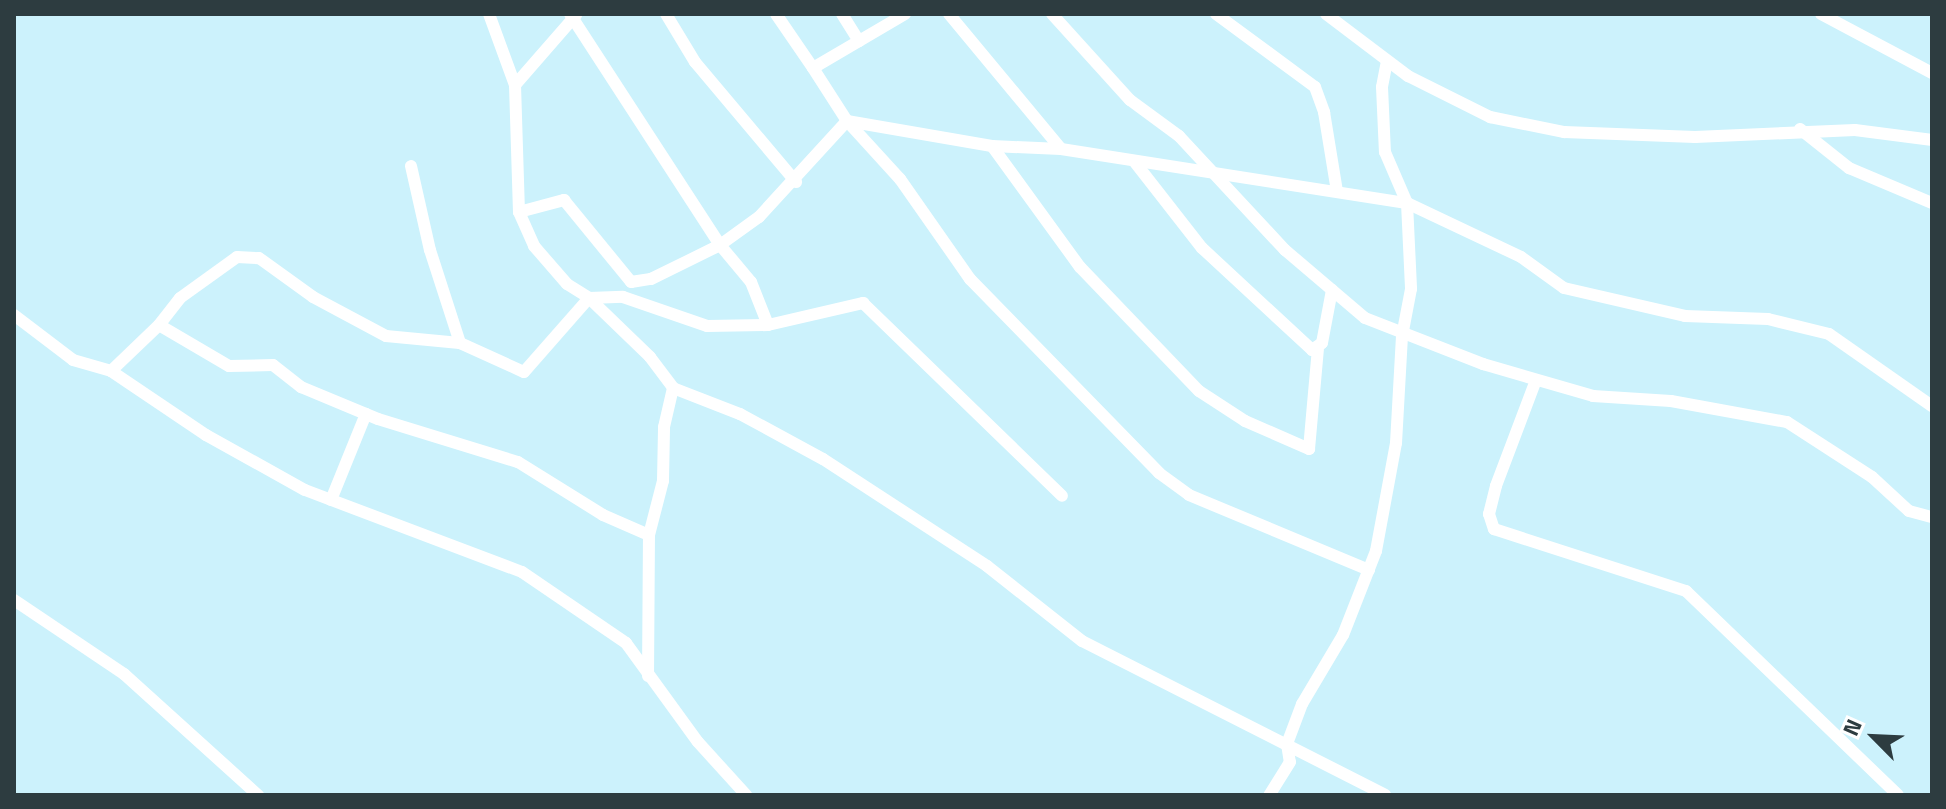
<!DOCTYPE html>
<style>
body{margin:0}
#map{position:relative;width:1946px;height:809px;overflow:hidden;background:#ccf2fc;font-family:"Titillium Web",sans-serif}
div>[style]{position:absolute}
.minor>*{height:12px;margin:-6px;padding:0 6px;transform-origin:6px;border-radius:6px;background:#fff}
span{translate:-50% -50%;white-space:nowrap;text-align:center;line-height:1.15;-webkit-text-stroke:6px #fff;paint-order:stroke}
.frame{position:absolute;inset:0;border:16px solid #2d3c40;pointer-events:none}
.north{position:absolute;left:1834px;top:697px;width:80px;height:80px;-webkit-text-stroke:6px #fff;paint-order:stroke;rotate:294deg;font-size:22px;font-weight:700;line-height:32px;text-align:center;color:#2d3c40}
.north::after{content:'';display:block;margin:auto;width:28px;height:36px;background:#2d3c40;clip-path:polygon(50% 0,100% 100%,50% 72%,0 100%)}
</style>
<div id="map">
<div class="minor">
<i style="left:489px;top:14px;width:76px;rotate:69.9deg"></i>
<i style="left:515px;top:85px;width:127px;rotate:88.2deg"></i>
<i style="left:519px;top:212px;width:37px;rotate:66deg"></i>
<i style="left:534px;top:246px;width:50px;rotate:49deg"></i>
<i style="left:567px;top:284px;width:26px;rotate:32deg"></i>
<i style="left:589px;top:298px;width:85px;rotate:44deg"></i>
<i style="left:650px;top:357px;width:39px;rotate:53deg"></i>
<i style="left:673px;top:388px;width:72px;rotate:21.2deg"></i>
<i style="left:740px;top:414px;width:94px;rotate:28.5deg"></i>
<i style="left:823px;top:459px;width:196px;rotate:33.1deg"></i>
<i style="left:987px;top:566px;width:121px;rotate:38.3deg"></i>
<i style="left:1082px;top:641px;width:340px;rotate:26.9deg"></i>
<i style="left:570px;top:14px;width:275px;rotate:57deg"></i>
<i style="left:720px;top:245px;width:48px;rotate:50deg"></i>
<i style="left:751px;top:282px;width:46px;rotate:68.4deg"></i>
<i style="left:666px;top:14px;width:56px;rotate:58.9deg"></i>
<i style="left:695px;top:62px;width:157px;rotate:49.9deg"></i>
<i style="left:776px;top:14px;width:65px;rotate:55.6deg"></i>
<i style="left:842px;top:14px;width:32px;rotate:58deg"></i>
<i style="left:949px;top:14px;width:175px;rotate:50.3deg"></i>
<i style="left:1052px;top:14px;width:116px;rotate:47.8deg"></i>
<i style="left:1130px;top:100px;width:61px;rotate:36.3deg"></i>
<i style="left:1179px;top:136px;width:156px;rotate:47.1deg"></i>
<i style="left:1285px;top:250px;width:105px;rotate:40.4deg"></i>
<i style="left:1365px;top:318px;width:127px;rotate:21.3deg"></i>
<i style="left:1483px;top:364px;width:115px;rotate:16.2deg"></i>
<i style="left:1593px;top:396px;width:78px;rotate:3.7deg"></i>
<i style="left:1671px;top:401px;width:118px;rotate:10.3deg"></i>
<i style="left:1787px;top:422px;width:101px;rotate:32.9deg"></i>
<i style="left:1872px;top:477px;width:50px;rotate:42.6deg"></i>
<i style="left:1909px;top:511px;width:24px;rotate:15deg"></i>
<i style="left:1216px;top:14px;width:123px;rotate:36.4deg"></i>
<i style="left:1315px;top:87px;width:27px;rotate:70deg"></i>
<i style="left:1324px;top:112px;width:80px;rotate:80.7deg"></i>
<i style="left:1326px;top:14px;width:103px;rotate:37.1deg"></i>
<i style="left:1408px;top:76px;width:92px;rotate:26.6deg"></i>
<i style="left:1490px;top:117px;width:76px;rotate:11.5deg"></i>
<i style="left:1564px;top:132px;width:131px;rotate:2.2deg"></i>
<i style="left:1695px;top:137px;width:160px;rotate:-2.5deg"></i>
<i style="left:1855px;top:130px;width:78px;rotate:7.4deg"></i>
<i style="left:1821px;top:14px;width:126px;rotate:28deg"></i>
<i style="left:1387px;top:61px;width:26px;rotate:101deg"></i>
<i style="left:1382px;top:87px;width:65px;rotate:87.4deg"></i>
<i style="left:1385px;top:152px;width:56px;rotate:66.7deg"></i>
<i style="left:1407px;top:203px;width:126px;rotate:25.3deg"></i>
<i style="left:1521px;top:257px;width:53px;rotate:35.8deg"></i>
<i style="left:1564px;top:288px;width:124px;rotate:13deg"></i>
<i style="left:1685px;top:316px;width:83px;rotate:2.1deg"></i>
<i style="left:1768px;top:319px;width:63px;rotate:13.8deg"></i>
<i style="left:1829px;top:334px;width:126px;rotate:35deg"></i>
<i style="left:515px;top:85px;width:93px;rotate:-48.9deg"></i>
<i style="left:847px;top:121px;width:147px;rotate:9.8deg"></i>
<i style="left:992px;top:146px;width:69px;rotate:2.5deg"></i>
<i style="left:1061px;top:149px;width:350px;rotate:8.9deg"></i>
<i style="left:1407px;top:203px;width:86px;rotate:87.3deg"></i>
<i style="left:1411px;top:289px;width:48px;rotate:100.8deg"></i>
<i style="left:1402px;top:336px;width:107px;rotate:93.2deg"></i>
<i style="left:1396px;top:443px;width:110px;rotate:100.5deg"></i>
<i style="left:1376px;top:551px;width:90px;rotate:111.4deg"></i>
<i style="left:1343px;top:635px;width:80px;rotate:120.7deg"></i>
<i style="left:1302px;top:704px;width:43px;rotate:110.6deg"></i>
<i style="left:1287px;top:744px;width:18px;rotate:81deg"></i>
<i style="left:1290px;top:762px;width:39px;rotate:122deg"></i>
<i style="left:847px;top:121px;width:79px;rotate:47.6deg"></i>
<i style="left:900px;top:179px;width:122px;rotate:55deg"></i>
<i style="left:970px;top:279px;width:271px;rotate:45.7deg"></i>
<i style="left:1159px;top:473px;width:37px;rotate:36deg"></i>
<i style="left:1189px;top:495px;width:195px;rotate:22.6deg"></i>
<i style="left:1800px;top:129px;width:63px;rotate:38.5deg"></i>
<i style="left:1849px;top:168px;width:90px;rotate:22.9deg"></i>
<i style="left:992px;top:146px;width:150px;rotate:54deg"></i>
<i style="left:1080px;top:267px;width:172px;rotate:46.2deg"></i>
<i style="left:1199px;top:391px;width:55px;rotate:33.1deg"></i>
<i style="left:1245px;top:421px;width:70px;rotate:23.6deg"></i>
<i style="left:1309px;top:449px;width:100px;rotate:-84.9deg"></i>
<i style="left:1134px;top:161px;width:110px;rotate:52deg"></i>
<i style="left:1202px;top:248px;width:150px;rotate:42.8deg"></i>
<i style="left:1312px;top:350px;width:12px;rotate:-35deg"></i>
<i style="left:1322px;top:343px;width:54px;rotate:-79.3deg"></i>
<i style="left:411px;top:166px;width:86px;rotate:77.3deg"></i>
<i style="left:430px;top:250px;width:98px;rotate:72.1deg"></i>
<i style="left:519px;top:212px;width:47px;rotate:-14.9deg"></i>
<i style="left:564px;top:200px;width:106px;rotate:50.7deg"></i>
<i style="left:631px;top:282px;width:20px;rotate:-9deg"></i>
<i style="left:651px;top:279px;width:77px;rotate:-26.2deg"></i>
<i style="left:720px;top:245px;width:48px;rotate:-35.7deg"></i>
<i style="left:759px;top:217px;width:130px;rotate:-47.5deg"></i>
<i style="left:847px;top:121px;width:63px;rotate:-122.7deg"></i>
<i style="left:813px;top:68px;width:107px;rotate:-30.4deg"></i>
<i style="left:14px;top:315px;width:74px;rotate:37.3deg"></i>
<i style="left:73px;top:360px;width:40px;rotate:16deg"></i>
<i style="left:111px;top:371px;width:115px;rotate:34deg"></i>
<i style="left:206px;top:435px;width:113px;rotate:29.1deg"></i>
<i style="left:305px;top:490px;width:232px;rotate:20.7deg"></i>
<i style="left:522px;top:572px;width:126px;rotate:34.3deg"></i>
<i style="left:626px;top:643px;width:122px;rotate:54deg"></i>
<i style="left:698px;top:742px;width:72px;rotate:47.8deg"></i>
<i style="left:159px;top:325px;width:34px;rotate:-52deg"></i>
<i style="left:180px;top:298px;width:70px;rotate:-35.7deg"></i>
<i style="left:237px;top:257px;width:22px;rotate:3deg"></i>
<i style="left:259px;top:258px;width:67px;rotate:35.8deg"></i>
<i style="left:313px;top:297px;width:83px;rotate:28.1deg"></i>
<i style="left:386px;top:336px;width:74px;rotate:5.4deg"></i>
<i style="left:460px;top:343px;width:70px;rotate:24.4deg"></i>
<i style="left:524px;top:372px;width:98px;rotate:-48.7deg"></i>
<i style="left:589px;top:298px;width:34px;rotate:-2deg"></i>
<i style="left:623px;top:297px;width:89px;rotate:19deg"></i>
<i style="left:707px;top:326px;width:61px;rotate:-0.9deg"></i>
<i style="left:768px;top:325px;width:98px;rotate:-13deg"></i>
<i style="left:863px;top:303px;width:277px;rotate:44.1deg"></i>
<i style="left:111px;top:371px;width:66px;rotate:-43.8deg"></i>
<i style="left:159px;top:325px;width:81px;rotate:30.4deg"></i>
<i style="left:229px;top:366px;width:44px;rotate:-1.3deg"></i>
<i style="left:273px;top:365px;width:36px;rotate:38deg"></i>
<i style="left:301px;top:387px;width:83px;rotate:22.6deg"></i>
<i style="left:378px;top:419px;width:146px;rotate:17.1deg"></i>
<i style="left:518px;top:462px;width:100px;rotate:31.9deg"></i>
<i style="left:603px;top:515px;width:50px;rotate:23.5deg"></i>
<i style="left:1536px;top:380px;width:113px;rotate:110.7deg"></i>
<i style="left:1496px;top:486px;width:29px;rotate:104deg"></i>
<i style="left:1489px;top:514px;width:16px;rotate:72deg"></i>
<i style="left:1494px;top:529px;width:202px;rotate:17.9deg"></i>
<i style="left:1686px;top:591px;width:294px;rotate:43.9deg"></i>
<i style="left:331px;top:500px;width:93px;rotate:-67.9deg"></i>
<i style="left:14px;top:600px;width:133px;rotate:33.9deg"></i>
<i style="left:124px;top:674px;width:181px;rotate:42.1deg"></i>
<i style="left:648px;top:676px;width:141px;rotate:-89.6deg"></i>
<i style="left:649px;top:535px;width:56px;rotate:-75.5deg"></i>
<i style="left:663px;top:481px;width:54px;rotate:-88.9deg"></i>
<i style="left:664px;top:427px;width:40px;rotate:-77deg"></i>
</div>
<div class="frame"></div>
<div class="north">N</div>
</div>
